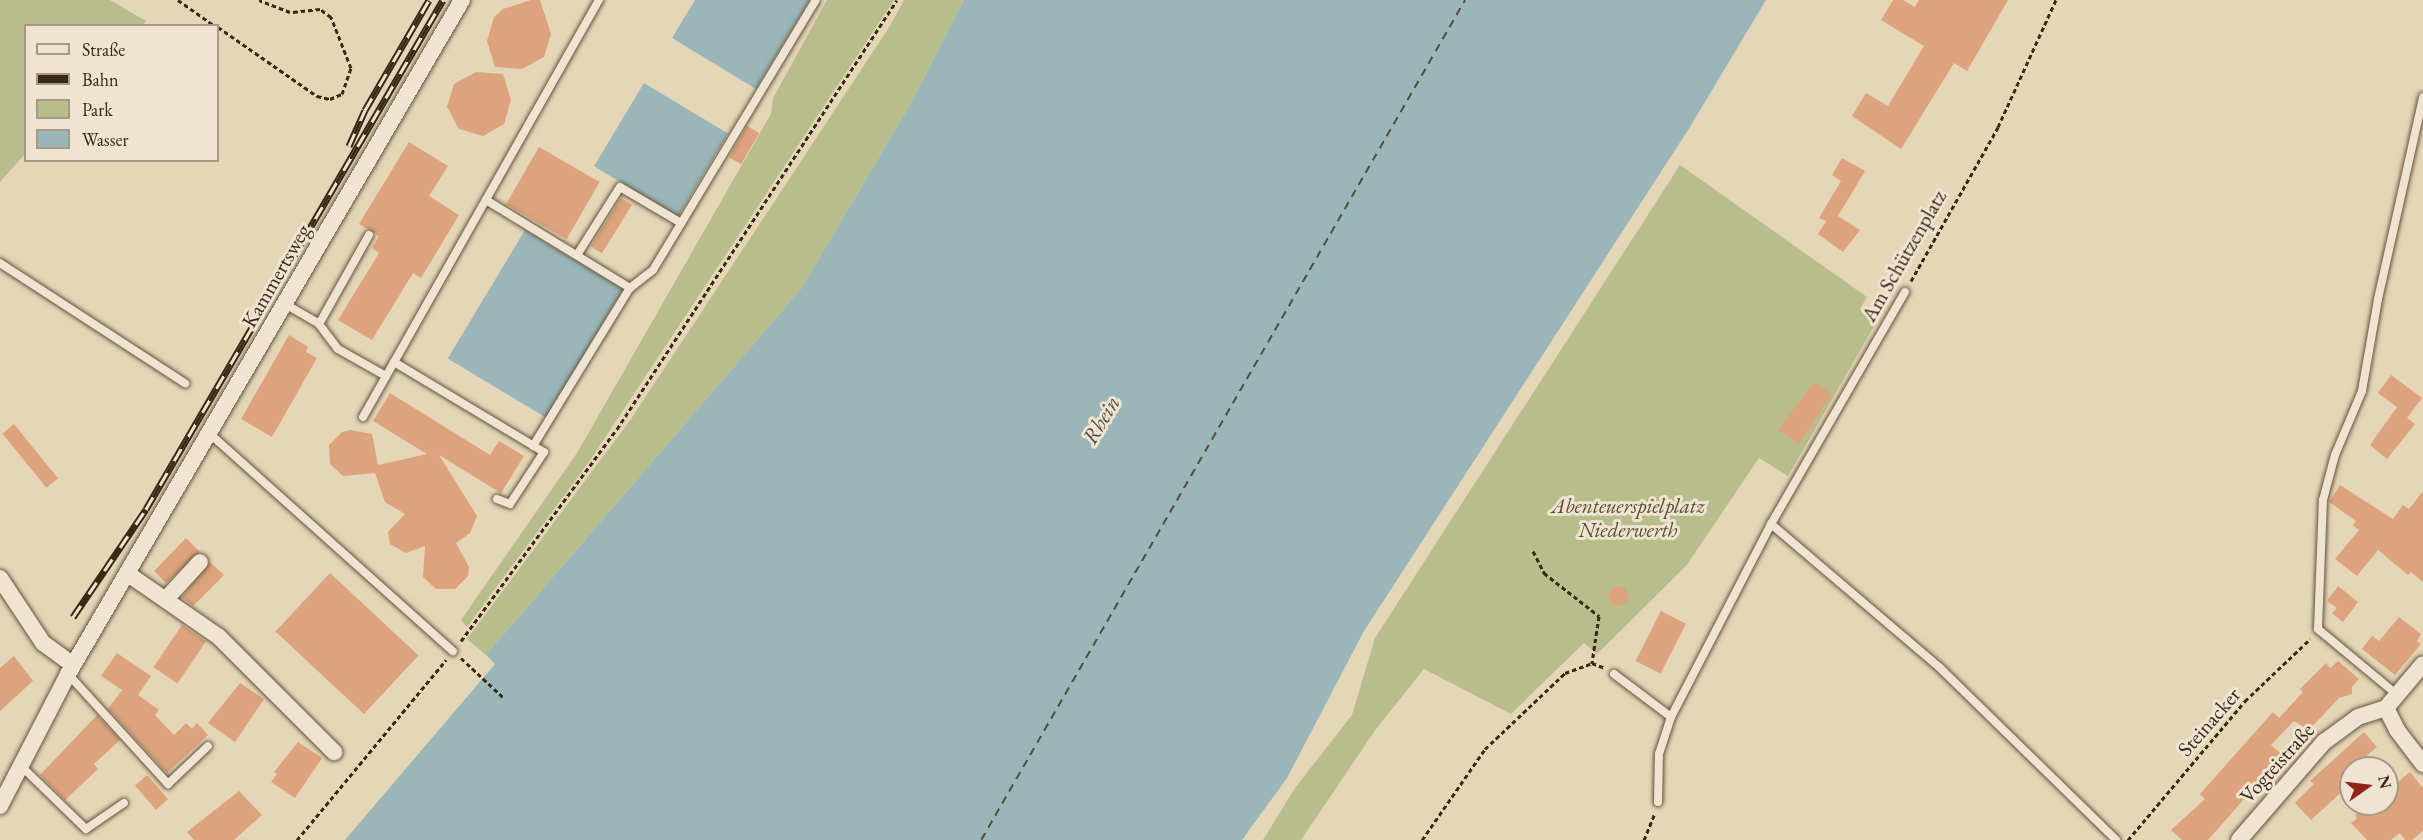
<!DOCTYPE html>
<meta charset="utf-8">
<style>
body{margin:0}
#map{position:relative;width:2423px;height:840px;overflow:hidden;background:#e6d6b8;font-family:"EB Garamond",serif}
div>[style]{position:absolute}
.green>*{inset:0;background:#b8bd8c}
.water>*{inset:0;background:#9ab6b9;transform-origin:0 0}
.ferry>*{height:1.5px;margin-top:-0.75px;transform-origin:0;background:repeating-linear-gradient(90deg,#514c3d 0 8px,transparent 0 14px)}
.building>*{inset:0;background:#dca37c;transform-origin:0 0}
.path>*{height:3px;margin-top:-1.5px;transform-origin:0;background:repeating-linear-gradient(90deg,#392814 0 4.5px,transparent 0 7.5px)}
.roads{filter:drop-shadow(0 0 2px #64543d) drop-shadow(0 0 2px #64543d)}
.lane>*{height:8px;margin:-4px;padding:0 4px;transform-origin:4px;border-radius:4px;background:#efe4d1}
.street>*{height:16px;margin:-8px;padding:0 8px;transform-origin:8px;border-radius:8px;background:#efe4d1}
.rail>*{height:7px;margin-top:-3.5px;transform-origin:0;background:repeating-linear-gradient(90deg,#efe4d1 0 14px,#392814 0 28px);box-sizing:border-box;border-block:2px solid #392814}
span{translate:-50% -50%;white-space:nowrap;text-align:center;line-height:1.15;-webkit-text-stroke:6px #efe4d1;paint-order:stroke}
.street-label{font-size:21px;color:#392814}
.park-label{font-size:21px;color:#594d32;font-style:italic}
.water-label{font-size:22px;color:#514c3d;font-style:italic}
.legend{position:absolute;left:24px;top:24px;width:195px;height:138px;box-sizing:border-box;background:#efe4d1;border:2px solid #a69985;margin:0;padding:8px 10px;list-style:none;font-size:18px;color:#392814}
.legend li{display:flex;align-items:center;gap:12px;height:30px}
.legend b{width:30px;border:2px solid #a69985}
.north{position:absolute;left:2339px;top:756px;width:60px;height:60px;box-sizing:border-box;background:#efe4d1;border:2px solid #a69985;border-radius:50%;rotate:76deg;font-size:16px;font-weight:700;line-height:24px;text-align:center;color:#392814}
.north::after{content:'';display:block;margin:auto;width:21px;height:27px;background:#8f2418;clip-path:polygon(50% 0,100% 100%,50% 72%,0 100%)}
</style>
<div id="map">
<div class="green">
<i style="clip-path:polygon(0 0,110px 0,146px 21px,142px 26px,26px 26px,25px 154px,0 182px)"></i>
<i style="clip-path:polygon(827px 0,894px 0,589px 462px,467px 627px,461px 620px,577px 453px,771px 114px,773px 98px)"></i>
<i style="clip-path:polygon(904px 0,964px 0,911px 103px,801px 289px,486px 655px,467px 639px,631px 419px,890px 26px)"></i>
<i style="clip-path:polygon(1680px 165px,1867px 297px,1860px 309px,1877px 321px,1788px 476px,1759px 458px,1686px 566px,1597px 654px,1584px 643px,1511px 714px,1424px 669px,1376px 729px,1301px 840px,1263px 840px,1295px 788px,1352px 715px,1375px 638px)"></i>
</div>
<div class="water">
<i style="clip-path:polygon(695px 0,810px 0,756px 89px,672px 38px)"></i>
<i style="clip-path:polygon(964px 0,1766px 0,1690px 127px,1364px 631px,1287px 778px,1242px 840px,345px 840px,495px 664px,486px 655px,801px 289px,911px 103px)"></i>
<i style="left:644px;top:83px;width:98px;height:97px;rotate:31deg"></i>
<i style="left:525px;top:230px;width:115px;height:150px;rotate:31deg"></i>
</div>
<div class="ferry">
<i style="left:981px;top:840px;width:969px;rotate:-60.05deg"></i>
</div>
<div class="building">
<i style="clip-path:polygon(531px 0,540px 0,551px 34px,544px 57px,522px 69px,495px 67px,487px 41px,494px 17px,503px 9px)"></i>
<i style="clip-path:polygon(1893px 0,1903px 0,1915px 7px,1919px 0,2008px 0,1967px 71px,1954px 63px,1901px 149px,1852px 116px,1866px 93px,1888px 106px,1924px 46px,1881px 20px)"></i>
<i style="clip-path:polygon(476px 72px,503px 74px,511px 100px,504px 124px,483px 136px,459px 129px,447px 107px,454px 84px)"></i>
<i style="left:747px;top:126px;width:14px;height:36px;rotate:30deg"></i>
<i style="clip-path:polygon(409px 142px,448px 166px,429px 196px,459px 215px,421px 278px,413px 273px,372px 340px,338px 320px,379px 253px,372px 248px,379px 236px,359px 224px)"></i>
<i style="left:539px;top:147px;width:70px;height:66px;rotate:30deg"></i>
<i style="clip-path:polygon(1842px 158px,1865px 171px,1838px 216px,1860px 230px,1843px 252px,1818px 234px,1826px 221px,1819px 218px,1841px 181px,1832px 175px)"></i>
<i style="left:621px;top:198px;width:13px;height:57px;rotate:32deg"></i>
<i style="clip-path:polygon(289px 335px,308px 347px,306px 352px,317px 358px,272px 437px,241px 419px)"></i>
<i style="clip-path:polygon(2391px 375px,2422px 398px,2407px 418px,2415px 424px,2387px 459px,2370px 445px,2397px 407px,2378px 393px)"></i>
<i style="clip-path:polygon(1814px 382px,1832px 394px,1799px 444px,1778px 430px)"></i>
<i style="clip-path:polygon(390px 393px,490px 455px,499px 441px,524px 456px,501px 493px,439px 455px,477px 516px,470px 533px,456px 543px,469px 567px,468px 576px,455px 589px,436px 589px,423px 577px,425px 546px,406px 553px,390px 544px,388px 532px,405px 514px,385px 502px,375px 473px,343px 476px,330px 464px,329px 445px,342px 432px,351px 430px,372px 434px,378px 465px,427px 454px,373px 421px)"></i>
<i style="left:14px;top:424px;width:70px;height:15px;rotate:51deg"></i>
<i style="clip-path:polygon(2340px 485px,2393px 519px,2403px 505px,2409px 509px,2423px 491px,2423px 582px,2411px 572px,2408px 575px,2378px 550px,2357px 576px,2335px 559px,2359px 530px,2353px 525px,2356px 521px,2329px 502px)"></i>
<i style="clip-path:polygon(186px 538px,200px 552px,166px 583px,154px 571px)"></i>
<i style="clip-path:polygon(210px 562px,224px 575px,193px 606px,182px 597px)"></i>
<i style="left:330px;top:573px;width:121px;height:80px;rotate:43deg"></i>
<i style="clip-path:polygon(1615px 586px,1626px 588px,1629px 599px,1622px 606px,1611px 604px,1608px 593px)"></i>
<i style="clip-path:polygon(2338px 586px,2358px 602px,2343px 622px,2332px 613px,2337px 608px,2327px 601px)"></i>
<i style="left:1661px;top:611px;width:28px;height:56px;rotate:27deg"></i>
<i style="clip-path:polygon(2399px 617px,2421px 634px,2417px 641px,2421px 644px,2395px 675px,2362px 649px,2372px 636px,2379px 641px)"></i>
<i style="left:182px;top:625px;width:29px;height:51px;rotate:34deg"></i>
<i style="clip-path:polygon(117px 653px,151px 676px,138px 695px,159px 710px,155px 715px,174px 735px,186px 723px,192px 729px,197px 723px,208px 735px,167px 773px,108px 709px,122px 690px,101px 676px)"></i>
<i style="clip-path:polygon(14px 656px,33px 681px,0 711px,0 668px)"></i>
<i style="clip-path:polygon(2338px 661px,2359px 679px,2352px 687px,2352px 694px,2339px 698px,2309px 730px,2294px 721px,2271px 745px,2283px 755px,2208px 840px,2182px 840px,2171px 830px,2205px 799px,2200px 794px,2273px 712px,2279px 718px,2303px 692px,2300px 689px,2326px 663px,2330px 668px)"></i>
<i style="clip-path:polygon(240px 683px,264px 699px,235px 742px,208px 723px)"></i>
<i style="clip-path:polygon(97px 715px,120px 740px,94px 764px,98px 769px,65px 800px,40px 775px)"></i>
<i style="clip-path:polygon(2364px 732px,2377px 747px,2339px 779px,2346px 788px,2311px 820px,2295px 803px,2314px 784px,2310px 781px)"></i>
<i style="clip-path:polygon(298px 742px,322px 758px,295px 798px,271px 782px,277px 774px,274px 772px)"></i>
<i style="clip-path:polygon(2410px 772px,2423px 788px,2423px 831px,2412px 840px,2405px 840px,2400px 833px,2391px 840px,2367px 840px,2351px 823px,2357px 818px,2355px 815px,2368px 804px,2387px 804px,2387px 791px)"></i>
<i style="left:147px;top:775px;width:32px;height:16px;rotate:49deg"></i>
<i style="clip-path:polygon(239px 791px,262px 815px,234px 840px,194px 840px,187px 832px)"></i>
</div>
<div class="path">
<i style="left:178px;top:0;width:45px;rotate:35.1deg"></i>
<i style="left:218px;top:27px;width:121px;rotate:34.9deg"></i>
<i style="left:317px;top:96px;width:13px;rotate:13deg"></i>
<i style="left:330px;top:99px;width:13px;rotate:-23deg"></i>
<i style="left:342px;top:94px;width:28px;rotate:-71deg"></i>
<i style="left:351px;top:68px;width:55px;rotate:-111.4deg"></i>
<i style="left:331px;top:17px;width:14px;rotate:-144deg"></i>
<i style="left:320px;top:9px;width:30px;rotate:174deg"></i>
<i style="left:290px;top:12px;width:33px;rotate:-159deg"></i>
<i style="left:1911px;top:281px;width:177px;rotate:-60.5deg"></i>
<i style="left:1998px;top:127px;width:140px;rotate:-65.5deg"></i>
<i style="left:1533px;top:551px;width:25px;rotate:63deg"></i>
<i style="left:1544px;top:573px;width:70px;rotate:38deg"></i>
<i style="left:1599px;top:616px;width:48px;rotate:98.5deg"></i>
<i style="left:461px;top:641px;width:263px;rotate:-53.7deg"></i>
<i style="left:617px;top:429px;width:512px;rotate:-56.87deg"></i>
<i style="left:461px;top:658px;width:57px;rotate:42.9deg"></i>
<i style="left:297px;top:840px;width:234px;rotate:-50.4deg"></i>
<i style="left:1422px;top:840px;width:111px;rotate:-55.3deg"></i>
<i style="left:1485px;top:749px;width:110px;rotate:-43.5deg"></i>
<i style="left:1565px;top:673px;width:29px;rotate:-20deg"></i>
<i style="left:1592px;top:663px;width:14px;rotate:21deg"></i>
<i style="left:1644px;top:840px;width:29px;rotate:-68deg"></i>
<i style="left:2128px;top:840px;width:182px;rotate:-49.9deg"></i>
<i style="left:2245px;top:701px;width:90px;rotate:-43.6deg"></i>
</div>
<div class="roads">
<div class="lane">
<i style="left:486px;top:200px;width:169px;rotate:31.4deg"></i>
<i style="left:369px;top:235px;width:102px;rotate:119.3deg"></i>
<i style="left:319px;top:324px;width:31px;rotate:53deg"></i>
<i style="left:338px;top:349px;width:55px;rotate:29.4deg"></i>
<i style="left:577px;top:255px;width:80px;rotate:-57.7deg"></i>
<i style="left:620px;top:187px;width:71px;rotate:30.5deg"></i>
<i style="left:0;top:263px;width:221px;rotate:33deg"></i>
<i style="left:285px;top:304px;width:39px;rotate:30deg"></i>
<i style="left:394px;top:362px;width:175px;rotate:31deg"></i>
<i style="left:544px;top:452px;width:62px;rotate:123.2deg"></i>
<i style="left:510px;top:504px;width:14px;rotate:-159deg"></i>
<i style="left:363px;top:417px;width:479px;rotate:-60.5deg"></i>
<i style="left:210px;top:434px;width:326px;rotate:41.8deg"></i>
<i style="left:533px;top:446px;width:185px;rotate:-58.5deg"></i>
<i style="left:630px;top:288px;width:29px;rotate:-38deg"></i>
<i style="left:653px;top:270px;width:315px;rotate:-58.9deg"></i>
<i style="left:1771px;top:524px;width:222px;rotate:40.4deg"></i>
<i style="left:1940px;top:668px;width:246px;rotate:44.3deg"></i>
<i style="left:68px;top:674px;width:149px;rotate:47.7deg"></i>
<i style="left:168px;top:784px;width:55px;rotate:-43.5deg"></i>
<i style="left:1614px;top:674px;width:71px;rotate:37deg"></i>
<i style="left:2395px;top:693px;width:100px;rotate:-140.3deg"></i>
<i style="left:2318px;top:629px;width:129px;rotate:-87.8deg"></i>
<i style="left:2323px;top:500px;width:47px;rotate:-75.1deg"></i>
<i style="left:2335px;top:455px;width:69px;rotate:-67.1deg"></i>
<i style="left:2362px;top:391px;width:93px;rotate:-80.1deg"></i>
<i style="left:2378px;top:299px;width:207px;rotate:-77.4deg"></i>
<i style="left:20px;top:765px;width:92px;rotate:44.1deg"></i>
<i style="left:86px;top:829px;width:46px;rotate:-34.4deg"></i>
<i style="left:1658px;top:802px;width:48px;rotate:-88.8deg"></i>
<i style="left:1659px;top:754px;width:39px;rotate:-72deg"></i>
<i style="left:1671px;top:717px;width:217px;rotate:-62.6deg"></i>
<i style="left:1771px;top:524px;width:268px;rotate:-60deg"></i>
</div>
<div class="street">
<i style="left:128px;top:574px;width:111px;rotate:34.7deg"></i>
<i style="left:219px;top:637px;width:163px;rotate:45deg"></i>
<i style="left:0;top:578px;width:78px;rotate:56.5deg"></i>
<i style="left:43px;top:643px;width:37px;rotate:36deg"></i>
<i style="left:166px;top:599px;width:50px;rotate:-47.4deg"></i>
<i style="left:2386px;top:708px;width:25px;rotate:63deg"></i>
<i style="left:2397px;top:730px;width:43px;rotate:52.6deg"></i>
<i style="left:2386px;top:708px;width:57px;rotate:-49.9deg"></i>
<i style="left:0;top:806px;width:148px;rotate:-62.7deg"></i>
<i style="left:68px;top:674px;width:781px;rotate:-59.69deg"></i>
<i style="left:2239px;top:840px;width:130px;rotate:-49.1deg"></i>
<i style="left:2324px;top:742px;width:42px;rotate:-36.3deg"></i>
<i style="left:2358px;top:717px;width:29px;rotate:-18deg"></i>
</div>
</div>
<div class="rail">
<i style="left:349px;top:146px;width:39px;rotate:-66deg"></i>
<i style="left:365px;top:110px;width:127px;rotate:-59.8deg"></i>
<i style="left:73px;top:617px;width:130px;rotate:-55.9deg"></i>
<i style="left:146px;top:509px;width:589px;rotate:-59.74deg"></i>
</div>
<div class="street-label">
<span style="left:1904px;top:256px;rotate:-60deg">Am Schützenplatz</span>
<span style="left:276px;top:276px;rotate:-60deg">Kammertsweg</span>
<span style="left:2209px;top:722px;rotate:-49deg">Steinacker</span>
<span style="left:2277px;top:763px;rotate:-48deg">Vogteistraße</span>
</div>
<div class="park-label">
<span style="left:1628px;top:518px">Abenteuerspielplatz<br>Niederwerth</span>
</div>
<div class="water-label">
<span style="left:1101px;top:420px;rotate:-59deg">Rhein</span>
</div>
<ul class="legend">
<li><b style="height:8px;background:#efe4d1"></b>Straße</li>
<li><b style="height:8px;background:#392814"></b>Bahn</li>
<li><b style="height:16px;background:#b8bd8c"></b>Park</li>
<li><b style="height:16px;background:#9ab6b9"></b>Wasser</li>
</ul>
<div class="north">N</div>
</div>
